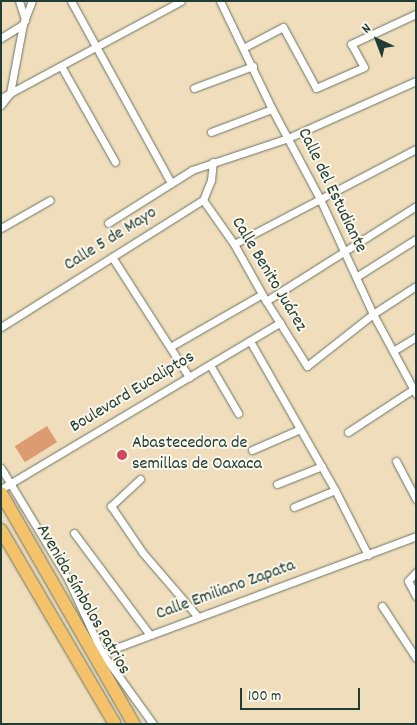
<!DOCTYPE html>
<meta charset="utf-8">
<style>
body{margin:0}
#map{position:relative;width:417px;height:725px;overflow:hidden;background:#efddbb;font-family:Dekko,sans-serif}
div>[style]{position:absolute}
.building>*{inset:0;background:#dc9b71;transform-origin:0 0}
.roads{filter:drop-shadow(0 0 1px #687563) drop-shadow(0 0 1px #687563)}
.street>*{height:7px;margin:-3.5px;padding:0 3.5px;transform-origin:3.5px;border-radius:3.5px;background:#fff}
.highway>*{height:12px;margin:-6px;padding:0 6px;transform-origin:6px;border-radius:6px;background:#f3c26a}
.dots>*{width:14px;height:14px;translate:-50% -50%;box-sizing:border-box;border:2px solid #fbf7ec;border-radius:50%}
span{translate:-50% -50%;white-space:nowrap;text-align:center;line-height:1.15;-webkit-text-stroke:4px #fbf7ec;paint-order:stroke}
.street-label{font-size:18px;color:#1f3d34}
.poi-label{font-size:18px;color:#1f3d34}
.left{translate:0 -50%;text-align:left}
.frame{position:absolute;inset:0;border:2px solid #1f3d34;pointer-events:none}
.north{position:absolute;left:352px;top:15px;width:50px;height:50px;-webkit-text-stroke:4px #fbf7ec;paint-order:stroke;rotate:317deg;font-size:14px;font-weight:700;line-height:20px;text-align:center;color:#1f3d34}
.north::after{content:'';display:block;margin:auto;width:18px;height:22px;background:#1f3d34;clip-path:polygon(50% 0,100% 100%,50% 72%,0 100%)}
.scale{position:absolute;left:240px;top:688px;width:120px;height:22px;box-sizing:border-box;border:2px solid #1f3d34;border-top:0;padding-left:6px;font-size:15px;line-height:18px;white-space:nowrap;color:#1f3d34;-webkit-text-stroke:4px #fbf7ec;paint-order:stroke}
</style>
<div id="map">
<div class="building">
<i style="left:47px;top:426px;width:19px;height:38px;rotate:58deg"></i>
</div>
<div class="roads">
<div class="street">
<i style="left:19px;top:1px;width:20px;rotate:72deg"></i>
<i style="left:71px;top:1px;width:208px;rotate:61.2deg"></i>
<i style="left:220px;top:1px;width:120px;rotate:64.3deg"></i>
<i style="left:272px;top:109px;width:102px;rotate:61.9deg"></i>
<i style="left:320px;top:199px;width:127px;rotate:65.3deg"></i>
<i style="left:373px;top:314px;width:91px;rotate:61.7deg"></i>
<i style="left:1px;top:38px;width:26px;rotate:-32deg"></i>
<i style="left:243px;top:48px;width:45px;rotate:-27.7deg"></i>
<i style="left:283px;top:27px;width:69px;rotate:61.6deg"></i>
<i style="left:316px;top:88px;width:52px;rotate:-23.6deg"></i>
<i style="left:364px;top:67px;width:26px;rotate:-119deg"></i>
<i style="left:351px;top:44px;width:72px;rotate:-24.8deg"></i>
<i style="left:61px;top:66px;width:110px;rotate:60.6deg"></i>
<i style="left:194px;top:88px;width:63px;rotate:-20.4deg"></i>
<i style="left:1px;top:98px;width:204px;rotate:-28.3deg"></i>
<i style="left:1px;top:105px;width:15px;rotate:-53deg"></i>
<i style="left:10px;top:93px;width:70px;rotate:-79.3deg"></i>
<i style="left:23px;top:24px;width:25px;rotate:-69deg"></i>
<i style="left:211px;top:132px;width:65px;rotate:-20.7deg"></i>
<i style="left:203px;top:200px;width:54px;rotate:54.8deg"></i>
<i style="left:234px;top:244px;width:65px;rotate:60.7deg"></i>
<i style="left:266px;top:301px;width:77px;rotate:57.8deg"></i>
<i style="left:307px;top:366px;width:84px;rotate:-38.2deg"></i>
<i style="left:373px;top:314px;width:51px;rotate:-33.1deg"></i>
<i style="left:108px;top:223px;width:99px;rotate:-32.2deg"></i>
<i style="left:192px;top:170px;width:101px;rotate:-18.4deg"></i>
<i style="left:288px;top:138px;width:140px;rotate:-24deg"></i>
<i style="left:1px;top:228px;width:56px;rotate:-29.7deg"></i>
<i style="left:234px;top:244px;width:205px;rotate:-27.6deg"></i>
<i style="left:112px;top:257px;width:143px;rotate:57.3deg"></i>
<i style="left:356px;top:277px;width:71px;rotate:-32.3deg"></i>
<i style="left:266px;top:301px;width:178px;rotate:-32.3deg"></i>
<i style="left:1px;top:327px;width:239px;rotate:-32.2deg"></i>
<i style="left:203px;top:200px;width:22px;rotate:-68deg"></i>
<i style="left:211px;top:180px;width:18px;rotate:-84deg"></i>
<i style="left:250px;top:341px;width:172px;rotate:60.3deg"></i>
<i style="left:335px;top:490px;width:73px;rotate:63.1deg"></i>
<i style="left:170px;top:347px;width:106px;rotate:-29.9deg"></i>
<i style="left:393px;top:351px;width:27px;rotate:-31deg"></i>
<i style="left:210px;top:365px;width:56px;rotate:59.7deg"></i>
<i style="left:348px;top:432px;width:80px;rotate:-33.3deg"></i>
<i style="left:252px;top:450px;width:52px;rotate:-23.6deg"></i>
<i style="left:396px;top:461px;width:43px;rotate:62.2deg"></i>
<i style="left:1px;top:468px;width:130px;rotate:58.9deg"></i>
<i style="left:68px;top:579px;width:81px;rotate:65.3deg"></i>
<i style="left:102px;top:653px;width:87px;rotate:54.3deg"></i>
<i style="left:140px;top:479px;width:40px;rotate:137deg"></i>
<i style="left:111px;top:506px;width:57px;rotate:55.8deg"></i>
<i style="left:143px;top:553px;width:84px;rotate:49.3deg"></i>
<i style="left:277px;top:484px;width:48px;rotate:-21.8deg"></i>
<i style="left:1px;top:489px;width:325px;rotate:-30.8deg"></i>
<i style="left:294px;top:507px;width:44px;rotate:-22.5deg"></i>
<i style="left:74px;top:533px;width:127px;rotate:53.3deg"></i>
<i style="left:416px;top:572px;width:12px;rotate:132deg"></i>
<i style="left:408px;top:581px;width:17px;rotate:62deg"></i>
<i style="left:382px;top:606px;width:62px;rotate:56.8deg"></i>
<i style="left:94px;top:656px;width:344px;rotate:-20.4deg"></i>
</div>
<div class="highway">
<i style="left:1px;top:493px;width:267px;rotate:60.1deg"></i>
<i style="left:1px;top:530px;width:225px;rotate:59.6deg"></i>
</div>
</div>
<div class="dots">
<i style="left:122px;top:455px;background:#d1495b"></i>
</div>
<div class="street-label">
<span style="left:331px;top:191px;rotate:64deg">Calle del Estudiante</span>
<span style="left:111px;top:240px;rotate:-32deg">Calle 5 de Mayo</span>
<span style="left:268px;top:275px;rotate:59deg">Calle Benito Juárez</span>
<span style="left:133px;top:393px;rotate:-31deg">Boulevard Eucaliptos</span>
<span style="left:226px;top:591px;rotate:-20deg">Calle Emiliano Zapata</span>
<span style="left:82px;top:600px;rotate:60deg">Avenida Símbolos Patrios</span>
</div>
<div class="poi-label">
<span class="left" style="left:132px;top:455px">Abastecedora de<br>semillas de Oaxaca</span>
</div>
<div class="frame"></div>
<div class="north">N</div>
<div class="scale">100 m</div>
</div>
